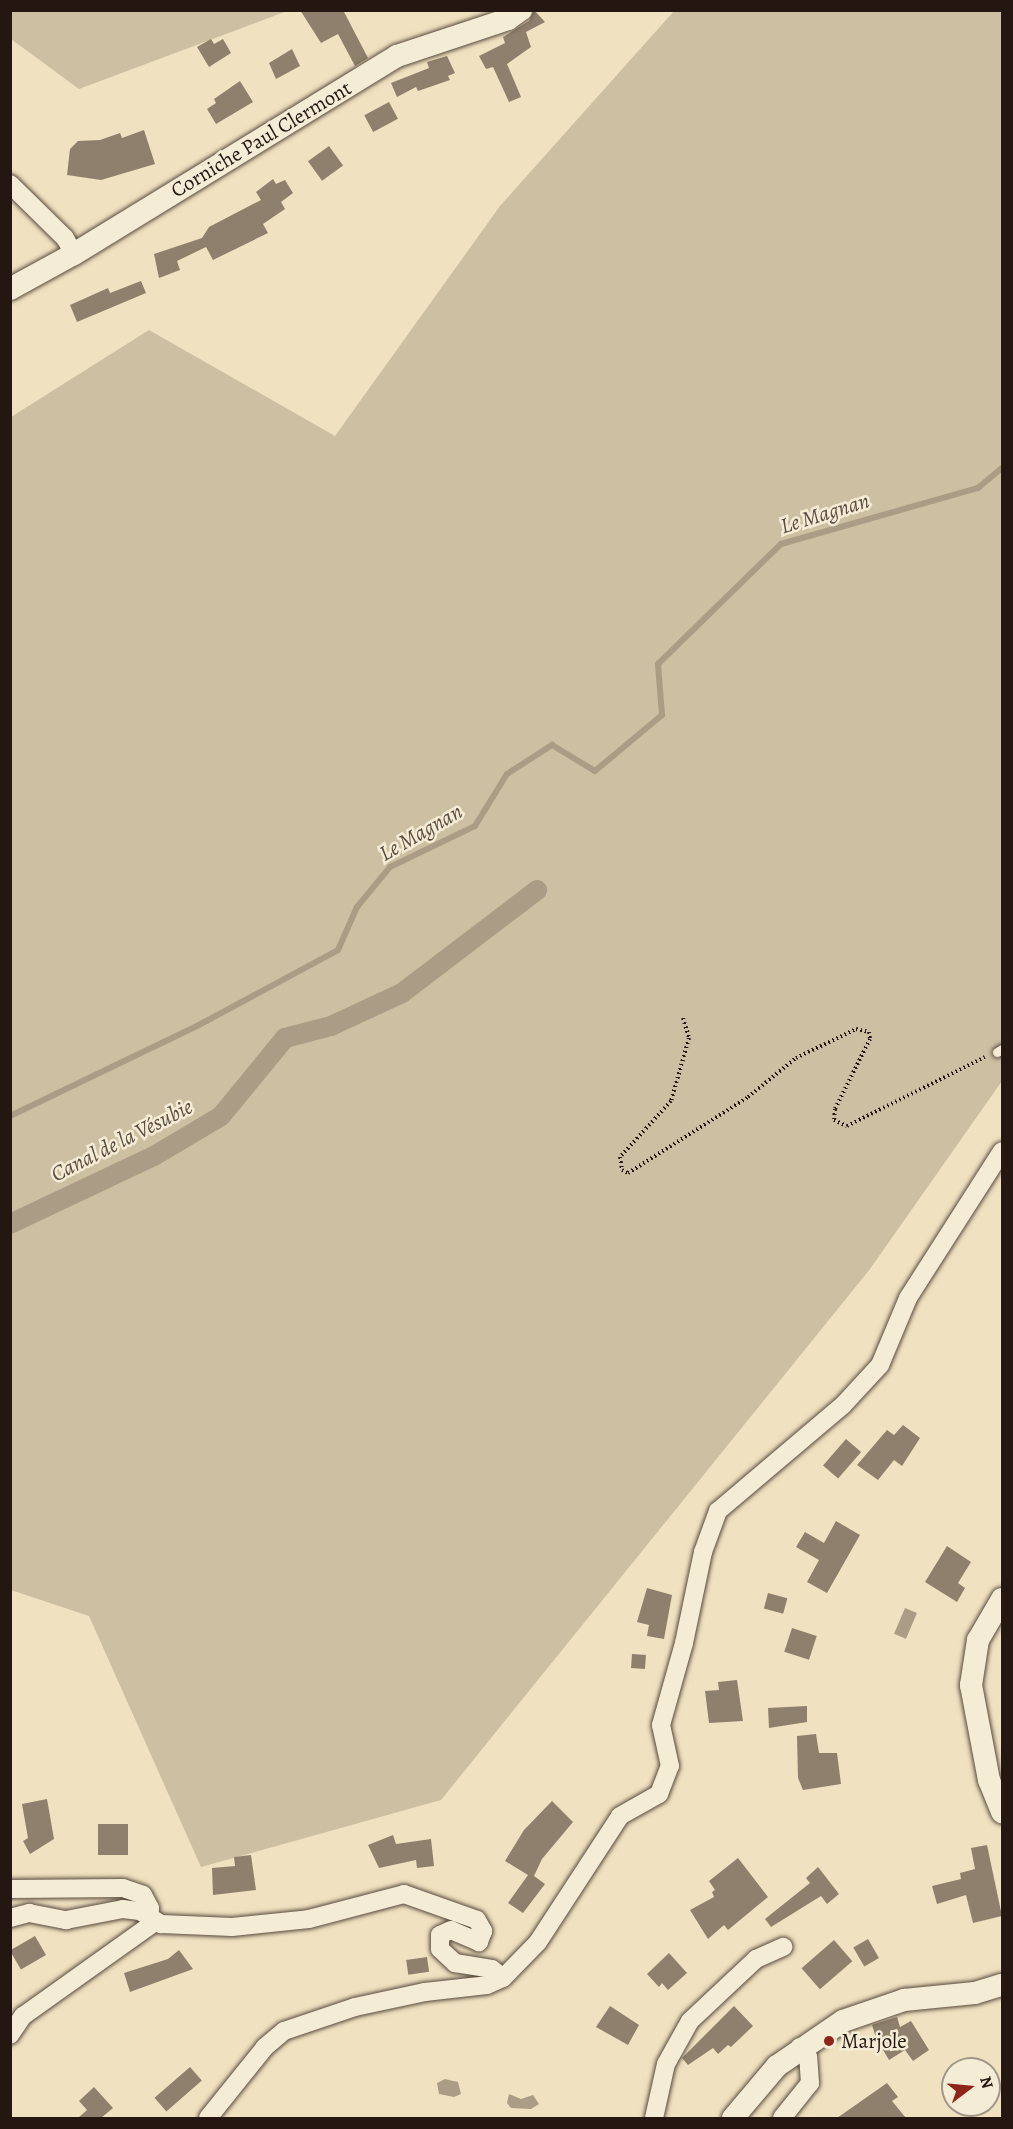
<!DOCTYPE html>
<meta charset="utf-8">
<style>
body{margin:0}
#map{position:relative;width:1013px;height:2129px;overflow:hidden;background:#f0e1c0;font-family:Alegreya,serif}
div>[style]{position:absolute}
.green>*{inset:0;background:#cdbfa2}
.water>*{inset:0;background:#ab9c85;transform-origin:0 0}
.stream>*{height:6px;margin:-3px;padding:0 3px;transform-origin:3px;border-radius:3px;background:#ab9c85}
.canal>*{height:20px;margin:-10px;padding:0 10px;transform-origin:10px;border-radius:10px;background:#ab9c85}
.building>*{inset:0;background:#8e806c;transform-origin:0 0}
.path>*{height:4px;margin-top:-2px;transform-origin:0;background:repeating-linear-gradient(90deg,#241712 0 1.5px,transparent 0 4.5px)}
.roads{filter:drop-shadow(0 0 2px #574a3e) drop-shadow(0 0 2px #574a3e)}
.service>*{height:9px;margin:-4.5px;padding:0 4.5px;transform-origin:4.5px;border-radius:4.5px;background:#f5ecd6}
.minor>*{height:18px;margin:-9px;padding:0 9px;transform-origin:9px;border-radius:9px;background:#f5ecd6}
.tertiary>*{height:22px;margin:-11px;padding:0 11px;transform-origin:11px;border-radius:11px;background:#f5ecd6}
.dots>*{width:16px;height:16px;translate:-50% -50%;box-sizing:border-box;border:3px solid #f5ecd6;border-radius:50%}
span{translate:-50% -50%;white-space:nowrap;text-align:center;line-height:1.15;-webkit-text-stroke:5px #f5ecd6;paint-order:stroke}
.street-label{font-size:21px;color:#241712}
.poi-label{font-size:21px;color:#241712}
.left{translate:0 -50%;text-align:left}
.water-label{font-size:22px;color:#5a4c40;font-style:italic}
.frame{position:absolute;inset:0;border:12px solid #241712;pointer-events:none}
.north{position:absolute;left:941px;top:2057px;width:60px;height:60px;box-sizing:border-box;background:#f5ecd6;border:2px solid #a19788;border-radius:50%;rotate:74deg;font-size:16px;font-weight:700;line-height:24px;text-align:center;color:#241712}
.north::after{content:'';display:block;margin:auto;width:21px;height:27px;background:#8f2418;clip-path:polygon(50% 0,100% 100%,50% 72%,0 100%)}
</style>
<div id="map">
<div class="green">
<i style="clip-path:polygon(11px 11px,287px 11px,79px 89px,11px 39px)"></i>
<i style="clip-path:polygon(674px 11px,1002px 11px,1002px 1081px,870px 1269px,441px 1800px,201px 1867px,89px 1616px,11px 1590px,11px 417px,149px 330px,335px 436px,500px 206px)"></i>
</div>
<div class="water">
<i style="left:905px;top:1608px;width:13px;height:28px;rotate:23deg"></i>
<i style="clip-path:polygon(445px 2079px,458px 2082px,461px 2094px,454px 2097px,439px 2094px,437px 2083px)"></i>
<i style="clip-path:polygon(509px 2094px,521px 2099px,533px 2095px,539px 2104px,531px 2109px,511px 2108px,507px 2103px)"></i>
</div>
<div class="stream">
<i style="left:10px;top:1116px;width:208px;rotate:-25.7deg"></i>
<i style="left:197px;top:1026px;width:160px;rotate:-28.3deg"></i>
<i style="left:338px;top:950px;width:47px;rotate:-66.2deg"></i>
<i style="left:357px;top:907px;width:52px;rotate:-50.5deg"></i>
<i style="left:390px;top:867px;width:94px;rotate:-25.8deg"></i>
<i style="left:475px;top:826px;width:61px;rotate:-58.4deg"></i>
<i style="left:507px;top:774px;width:54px;rotate:-32.8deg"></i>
<i style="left:552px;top:745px;width:50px;rotate:31.2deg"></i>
<i style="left:595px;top:771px;width:87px;rotate:-39.9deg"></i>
<i style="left:662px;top:715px;width:51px;rotate:-94.5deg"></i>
<i style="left:658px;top:664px;width:172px;rotate:-44.3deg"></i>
<i style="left:781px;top:544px;width:205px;rotate:-15.9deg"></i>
<i style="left:978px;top:488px;width:31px;rotate:-40deg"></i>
</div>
<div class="canal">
<i style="left:10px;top:1224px;width:159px;rotate:-25.3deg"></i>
<i style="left:154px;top:1156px;width:78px;rotate:-30.8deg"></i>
<i style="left:221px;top:1116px;width:101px;rotate:-50.6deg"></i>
<i style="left:285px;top:1038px;width:48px;rotate:-14.6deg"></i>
<i style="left:331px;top:1026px;width:78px;rotate:-24.9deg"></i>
<i style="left:402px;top:993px;width:170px;rotate:-37.3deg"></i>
</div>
<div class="building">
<i style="clip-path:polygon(300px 10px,343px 10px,368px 58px,355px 66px,338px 34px,321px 43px)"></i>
<i style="clip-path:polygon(534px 10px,545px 22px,526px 32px,531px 47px,507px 64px,521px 97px,509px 102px,493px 67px,486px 69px,479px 56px,505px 43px,503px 37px,529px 21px)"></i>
<i style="clip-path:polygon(211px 39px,214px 44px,223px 39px,231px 53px,209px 67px,197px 47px)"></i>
<i style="clip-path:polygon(292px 49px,300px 66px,276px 79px,269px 63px)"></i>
<i style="clip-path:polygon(447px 56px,455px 73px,448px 76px,450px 80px,418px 91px,416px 87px,397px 97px,391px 83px,429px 68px,427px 62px)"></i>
<i style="clip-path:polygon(240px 81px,253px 102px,216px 124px,207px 109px,216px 103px,214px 99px)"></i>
<i style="left:389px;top:102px;width:19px;height:28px;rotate:62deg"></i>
<i style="clip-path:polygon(144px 130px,155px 164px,101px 180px,67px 175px,70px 149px,78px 141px,100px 140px,120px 133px,122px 138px)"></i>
<i style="left:329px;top:146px;width:24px;height:26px;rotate:54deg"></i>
<i style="clip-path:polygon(273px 179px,276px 184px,285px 180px,293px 193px,281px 202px,285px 209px,263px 224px,268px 233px,213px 260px,206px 247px,177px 261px,180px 270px,159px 278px,154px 254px,202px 238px,209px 227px,261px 200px,256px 192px)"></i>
<i style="clip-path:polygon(141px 281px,146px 293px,77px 322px,70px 305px,108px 288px,110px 293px)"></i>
<i style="clip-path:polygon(903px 1425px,920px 1438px,902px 1466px,894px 1460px,878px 1480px,857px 1465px,887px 1430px,894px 1435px)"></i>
<i style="left:846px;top:1439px;width:20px;height:35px;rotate:41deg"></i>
<i style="clip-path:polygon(836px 1521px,860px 1535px,827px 1593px,807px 1582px,819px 1560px,796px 1547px,805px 1532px,824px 1543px)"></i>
<i style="clip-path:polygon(947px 1546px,971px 1562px,958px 1583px,965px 1588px,957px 1602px,925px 1582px)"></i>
<i style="clip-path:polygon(647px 1588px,672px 1595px,664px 1639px,647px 1636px,649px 1625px,637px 1622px)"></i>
<i style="left:768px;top:1593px;width:20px;height:16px;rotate:15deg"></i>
<i style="left:792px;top:1628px;width:26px;height:25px;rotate:18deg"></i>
<i style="left:632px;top:1654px;width:14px;height:14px;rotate:4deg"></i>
<i style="clip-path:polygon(737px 1680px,743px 1721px,709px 1723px,705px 1691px,719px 1690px,718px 1682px)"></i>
<i style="clip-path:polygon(807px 1706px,807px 1722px,769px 1728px,768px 1708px)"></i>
<i style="clip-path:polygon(816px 1734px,819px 1753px,837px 1753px,841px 1784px,803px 1790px,798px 1778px,797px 1736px)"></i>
<i style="clip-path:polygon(47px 1799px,54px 1839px,30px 1854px,23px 1841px,28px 1838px,22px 1804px)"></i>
<i style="clip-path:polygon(552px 1801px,573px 1822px,542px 1859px,534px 1876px,545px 1884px,523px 1913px,508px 1903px,528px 1875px,505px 1861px,524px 1830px)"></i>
<i style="left:98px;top:1824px;width:30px;height:31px"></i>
<i style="clip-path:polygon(393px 1835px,396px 1844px,431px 1839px,434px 1866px,417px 1868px,416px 1860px,379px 1868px,368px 1845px)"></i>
<i style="clip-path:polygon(987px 1845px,1002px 1916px,973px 1923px,966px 1895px,937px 1904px,932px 1886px,961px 1879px,960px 1873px,975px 1869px,971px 1848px)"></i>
<i style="clip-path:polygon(251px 1855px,256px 1890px,213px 1895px,212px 1868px,235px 1866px,234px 1857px)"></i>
<i style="clip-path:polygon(738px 1858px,768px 1897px,728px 1930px,724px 1925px,708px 1939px,690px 1910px,714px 1897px,712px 1892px,715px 1890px,709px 1881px)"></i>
<i style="clip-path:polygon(818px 1867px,839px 1894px,827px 1904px,821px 1896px,771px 1927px,765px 1919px,810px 1883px,806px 1878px)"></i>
<i style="left:35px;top:1936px;width:22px;height:29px;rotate:60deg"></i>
<i style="left:868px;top:1939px;width:22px;height:17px;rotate:60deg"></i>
<i style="left:834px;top:1940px;width:28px;height:43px;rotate:49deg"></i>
<i style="clip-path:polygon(179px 1950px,193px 1969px,130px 1992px,124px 1973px,168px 1959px)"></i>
<i style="clip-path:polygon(669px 1953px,687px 1973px,668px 1990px,662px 1983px,659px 1987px,647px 1974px)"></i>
<i style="left:427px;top:1957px;width:15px;height:21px;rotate:82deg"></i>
<i style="clip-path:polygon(610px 2006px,639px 2025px,628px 2045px,596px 2027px)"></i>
<i style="clip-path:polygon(734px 2006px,753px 2026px,731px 2047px,728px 2045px,718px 2054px,713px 2048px,688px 2065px,682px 2058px)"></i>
<i style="clip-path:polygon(897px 2017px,900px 2027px,911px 2021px,929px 2050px,913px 2061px,905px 2050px,889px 2060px,876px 2038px,872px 2025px)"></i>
<i style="left:190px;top:2067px;width:18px;height:47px;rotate:49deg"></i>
<i style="clip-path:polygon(887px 2083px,898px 2097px,892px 2101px,906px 2118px,837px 2118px)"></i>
<i style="clip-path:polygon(94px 2087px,113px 2108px,101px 2118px,78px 2118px,87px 2110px,79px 2101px)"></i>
</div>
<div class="path">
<i style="left:683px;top:1018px;width:21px;rotate:73deg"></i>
<i style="left:689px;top:1038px;width:66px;rotate:105.9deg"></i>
<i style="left:671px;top:1101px;width:76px;rotate:132.3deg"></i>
<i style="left:620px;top:1157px;width:13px;rotate:81deg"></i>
<i style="left:622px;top:1170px;width:7px;rotate:27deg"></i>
<i style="left:628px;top:1173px;width:142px;rotate:-32.3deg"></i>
<i style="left:748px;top:1097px;width:62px;rotate:-39.1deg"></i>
<i style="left:796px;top:1058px;width:67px;rotate:-25.8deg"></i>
<i style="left:856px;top:1029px;width:13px;rotate:13deg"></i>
<i style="left:869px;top:1032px;width:7px;rotate:82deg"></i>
<i style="left:870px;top:1039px;width:78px;rotate:116.6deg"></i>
<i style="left:835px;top:1109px;width:11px;rotate:95deg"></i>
<i style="left:834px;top:1120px;width:14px;rotate:25deg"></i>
<i style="left:847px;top:1126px;width:154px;rotate:-26.6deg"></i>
</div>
<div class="roads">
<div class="service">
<i style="left:997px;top:1052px;width:6px;rotate:-31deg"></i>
</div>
<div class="minor">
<i style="left:10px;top:184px;width:77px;rotate:44.5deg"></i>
<i style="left:65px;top:238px;width:18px;rotate:61deg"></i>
<i style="left:10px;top:1889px;width:113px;rotate:-0.5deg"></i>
<i style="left:123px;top:1888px;width:21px;rotate:19deg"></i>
<i style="left:143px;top:1895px;width:15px;rotate:62deg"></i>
<i style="left:150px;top:1908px;width:9px;rotate:96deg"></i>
<i style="left:10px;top:1918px;width:20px;rotate:-15deg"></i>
<i style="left:29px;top:1913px;width:38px;rotate:11deg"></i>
<i style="left:66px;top:1920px;width:58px;rotate:-10.9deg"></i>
<i style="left:123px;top:1909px;width:17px;rotate:7deg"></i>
<i style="left:140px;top:1911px;width:25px;rotate:32deg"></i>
<i style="left:161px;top:1924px;width:71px;rotate:2.4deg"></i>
<i style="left:232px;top:1927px;width:77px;rotate:-5.9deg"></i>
<i style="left:309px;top:1919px;width:98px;rotate:-14.7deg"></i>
<i style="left:404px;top:1894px;width:77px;rotate:19.6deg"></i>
<i style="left:477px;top:1920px;width:13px;rotate:61deg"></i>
<i style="left:483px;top:1931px;width:12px;rotate:110deg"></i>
<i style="left:479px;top:1942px;width:30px;rotate:-157deg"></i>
<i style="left:451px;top:1930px;width:12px;rotate:156deg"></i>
<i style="left:440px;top:1935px;width:14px;rotate:90deg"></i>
<i style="left:440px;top:1949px;width:21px;rotate:43deg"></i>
<i style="left:455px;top:1963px;width:37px;rotate:9deg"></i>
<i style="left:492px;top:1969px;width:14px;rotate:39deg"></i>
<i style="left:10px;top:2035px;width:23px;rotate:-56deg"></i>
<i style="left:23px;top:2016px;width:163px;rotate:-35.5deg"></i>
<i style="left:208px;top:2118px;width:91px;rotate:-51.2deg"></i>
<i style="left:265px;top:2047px;width:25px;rotate:-40deg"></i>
<i style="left:284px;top:2031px;width:75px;rotate:-18.7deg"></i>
<i style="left:355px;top:2007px;width:72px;rotate:-12.1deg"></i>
<i style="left:425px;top:1992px;width:62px;rotate:-6.4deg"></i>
<i style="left:487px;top:1985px;width:17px;rotate:-24deg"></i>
<i style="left:503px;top:1978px;width:50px;rotate:-45.8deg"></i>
<i style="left:538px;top:1942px;width:150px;rotate:-56.9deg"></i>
<i style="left:620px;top:1816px;width:45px;rotate:-29.4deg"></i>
<i style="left:659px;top:1794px;width:30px;rotate:-69deg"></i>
<i style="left:670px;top:1766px;width:42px;rotate:-102.4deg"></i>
<i style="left:661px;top:1725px;width:85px;rotate:-74.3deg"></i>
<i style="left:684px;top:1643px;width:93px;rotate:-78.2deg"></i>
<i style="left:703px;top:1552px;width:44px;rotate:-69.9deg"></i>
<i style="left:718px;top:1511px;width:165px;rotate:-40.3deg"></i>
<i style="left:844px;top:1404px;width:53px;rotate:-47.3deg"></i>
<i style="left:880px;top:1365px;width:73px;rotate:-67.3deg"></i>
<i style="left:908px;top:1298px;width:174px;rotate:-57.4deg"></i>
<i style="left:654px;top:2118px;width:55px;rotate:-77.5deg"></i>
<i style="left:666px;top:2064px;width:49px;rotate:-60.8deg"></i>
<i style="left:690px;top:2021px;width:91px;rotate:-43.2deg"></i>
<i style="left:756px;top:1959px;width:30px;rotate:-24deg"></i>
<i style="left:782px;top:2118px;width:45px;rotate:-51.3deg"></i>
<i style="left:810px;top:2083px;width:26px;rotate:-94deg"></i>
<i style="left:808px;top:2057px;width:13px;rotate:-132deg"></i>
</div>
<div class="tertiary">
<i style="left:10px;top:289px;width:73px;rotate:-28.7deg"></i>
<i style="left:74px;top:254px;width:379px;rotate:-31.5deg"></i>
<i style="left:397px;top:56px;width:117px;rotate:-18.4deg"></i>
<i style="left:508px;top:19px;width:16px;rotate:-35deg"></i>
<i style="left:1002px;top:1599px;width:48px;rotate:120.3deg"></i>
<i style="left:978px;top:1640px;width:46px;rotate:98.8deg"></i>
<i style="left:971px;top:1685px;width:97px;rotate:79.3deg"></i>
<i style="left:989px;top:1780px;width:35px;rotate:68deg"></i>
<i style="left:733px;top:2118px;width:68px;rotate:-49.8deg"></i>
<i style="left:777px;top:2066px;width:80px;rotate:-34.3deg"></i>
<i style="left:843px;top:2021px;width:65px;rotate:-19deg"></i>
<i style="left:904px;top:2000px;width:71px;rotate:-5.6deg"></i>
<i style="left:975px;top:1993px;width:28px;rotate:-17deg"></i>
</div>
</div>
<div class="dots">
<i style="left:829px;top:2041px;background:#8f2418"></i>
</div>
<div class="street-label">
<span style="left:261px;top:139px;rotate:-31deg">Corniche Paul Clermont</span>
</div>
<div class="poi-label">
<span class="left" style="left:841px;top:2041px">Marjole</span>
</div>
<div class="water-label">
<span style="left:825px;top:514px;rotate:-17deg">Le Magnan</span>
<span style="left:421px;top:833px;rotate:-30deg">Le Magnan</span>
<span style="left:122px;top:1141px;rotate:-27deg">Canal de la Vésubie</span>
</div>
<div class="frame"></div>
<div class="north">N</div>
</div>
